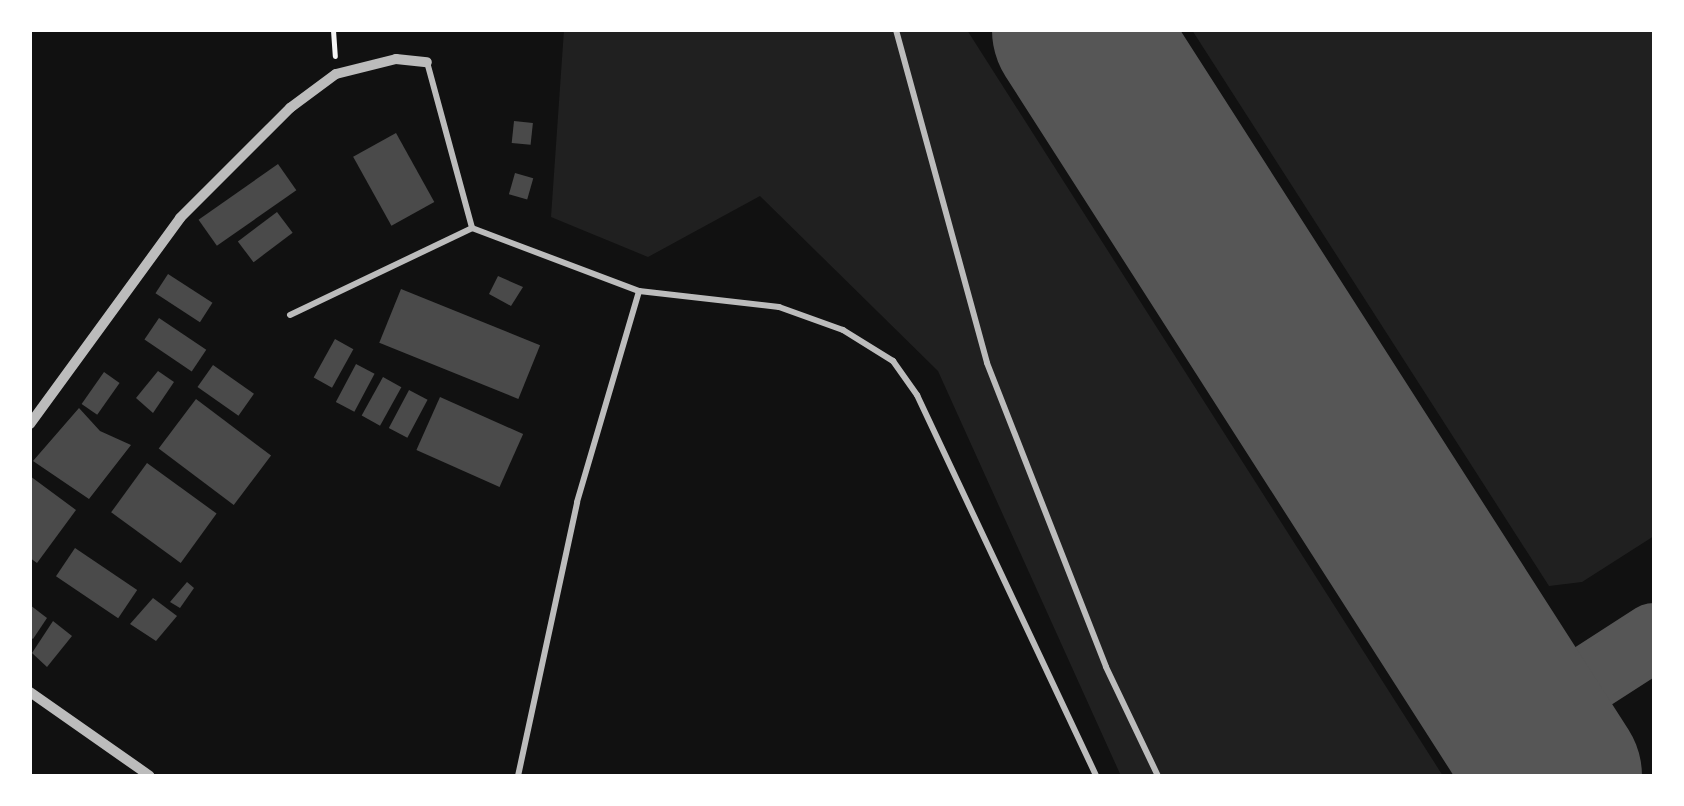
<!DOCTYPE html>
<style>
body{margin:0}
#map{position:relative;width:1684px;height:806px;overflow:hidden;background:#111;font-family:Arial,sans-serif}
div>[style]{position:absolute}
.green>*{inset:0;background:#202020}
.taxiway>*{height:68px;margin:-34px;padding:0 34px;transform-origin:34px;border-radius:34px;background:#565656}
.runway>*{height:172px;margin:-86px;padding:0 86px;transform-origin:86px;border-radius:86px;background:#565656}
.building>*{inset:0;background:#4a4a4a;transform-origin:0 0}
.path>*{height:5px;margin:-2.5px;padding:0 2.5px;transform-origin:2.5px;border-radius:2.5px;background:#f5f5f5}
.service>*{height:6px;margin:-3px;padding:0 3px;transform-origin:3px;border-radius:3px;background:#bcbcbc}
.minor>*{height:10px;margin:-5px;padding:0 5px;transform-origin:5px;border-radius:5px;background:#bcbcbc}
span{translate:-50% -50%;white-space:nowrap;text-align:center;line-height:1.15;-webkit-text-stroke:10px #fff;paint-order:stroke}
.frame{position:absolute;inset:0;border:32px solid #fff;pointer-events:none}
</style>
<div id="map">
<div class="green">
<i style="clip-path:polygon(564px 30px,967px 30px,1443px 776px,1121px 776px,938px 371px,760px 196px,648px 257px,551px 217px)"></i>
<i style="clip-path:polygon(1192px 30px,1654px 30px,1654px 536px,1582px 582px,1549px 586px)"></i>
</div>
<div class="taxiway">
<i style="left:1522px;top:722px;width:157px;rotate:-32.8deg"></i>
</div>
<div class="runway">
<i style="left:1078px;top:30px;width:886px;rotate:57.35deg"></i>
</div>
<div class="building">
<i style="left:514px;top:121px;width:19px;height:22px;rotate:6deg"></i>
<i style="left:396px;top:133px;width:79px;height:49px;rotate:61deg"></i>
<i style="left:278px;top:164px;width:32px;height:97px;rotate:55deg"></i>
<i style="left:515px;top:173px;width:19px;height:22px;rotate:16deg"></i>
<i style="left:277px;top:212px;width:26px;height:49px;rotate:53deg"></i>
<i style="left:168px;top:274px;width:53px;height:23px;rotate:33deg"></i>
<i style="clip-path:polygon(498px 276px,523px 287px,511px 306px,489px 294px)"></i>
<i style="left:401px;top:289px;width:150px;height:58px;rotate:22deg"></i>
<i style="left:159px;top:318px;width:57px;height:26px;rotate:34deg"></i>
<i style="left:335px;top:339px;width:21px;height:44px;rotate:29deg"></i>
<i style="left:356px;top:364px;width:21px;height:43px;rotate:28deg"></i>
<i style="left:213px;top:365px;width:50px;height:27px;rotate:35deg"></i>
<i style="clip-path:polygon(158px 371px,174px 382px,153px 413px,136px 398px)"></i>
<i style="left:104px;top:372px;width:19px;height:39px;rotate:35deg"></i>
<i style="left:383px;top:377px;width:21px;height:44px;rotate:29deg"></i>
<i style="left:409px;top:390px;width:21px;height:43px;rotate:28deg"></i>
<i style="left:440px;top:397px;width:91px;height:58px;rotate:24deg"></i>
<i style="left:196px;top:399px;width:94px;height:62px;rotate:37deg"></i>
<i style="clip-path:polygon(79px 408px,100px 431px,131px 445px,89px 499px,33px 461px)"></i>
<i style="left:147px;top:463px;width:86px;height:61px;rotate:36deg"></i>
<i style="clip-path:polygon(30px 476px,76px 510px,37px 563px,30px 558px)"></i>
<i style="left:75px;top:548px;width:75px;height:34px;rotate:34deg"></i>
<i style="clip-path:polygon(187px 582px,194px 588px,180px 608px,170px 602px)"></i>
<i style="clip-path:polygon(153px 598px,177px 616px,156px 641px,130px 624px)"></i>
<i style="clip-path:polygon(30px 605px,47px 618px,33px 639px,30px 637px)"></i>
<i style="clip-path:polygon(53px 621px,72px 636px,47px 667px,32px 653px)"></i>
</div>
<div class="path">
<i style="left:333px;top:30px;width:26px;rotate:86deg"></i>
</div>
<div class="service">
<i style="left:896px;top:30px;width:345px;rotate:74.7deg"></i>
<i style="left:987px;top:363px;width:326px;rotate:68.6deg"></i>
<i style="left:1106px;top:667px;width:121px;rotate:64.5deg"></i>
<i style="left:427px;top:62px;width:172px;rotate:74.8deg"></i>
<i style="left:290px;top:315px;width:202px;rotate:-25.5deg"></i>
<i style="left:472px;top:228px;width:178px;rotate:20.7deg"></i>
<i style="left:518px;top:776px;width:280px;rotate:-77.8deg"></i>
<i style="left:577px;top:502px;width:220px;rotate:-73.6deg"></i>
<i style="left:639px;top:291px;width:141px;rotate:6.5deg"></i>
<i style="left:779px;top:307px;width:68px;rotate:19.8deg"></i>
<i style="left:843px;top:330px;width:59px;rotate:31.8deg"></i>
<i style="left:893px;top:361px;width:42px;rotate:54.8deg"></i>
<i style="left:917px;top:395px;width:421px;rotate:64.8deg"></i>
</div>
<div class="minor">
<i style="left:30px;top:424px;width:255px;rotate:-53.9deg"></i>
<i style="left:180px;top:218px;width:156px;rotate:-45deg"></i>
<i style="left:290px;top:108px;width:57px;rotate:-36.5deg"></i>
<i style="left:336px;top:74px;width:62px;rotate:-14deg"></i>
<i style="left:396px;top:59px;width:31px;rotate:6deg"></i>
<i style="left:30px;top:692px;width:146px;rotate:35deg"></i>
</div>
<div class="frame"></div>
</div>
